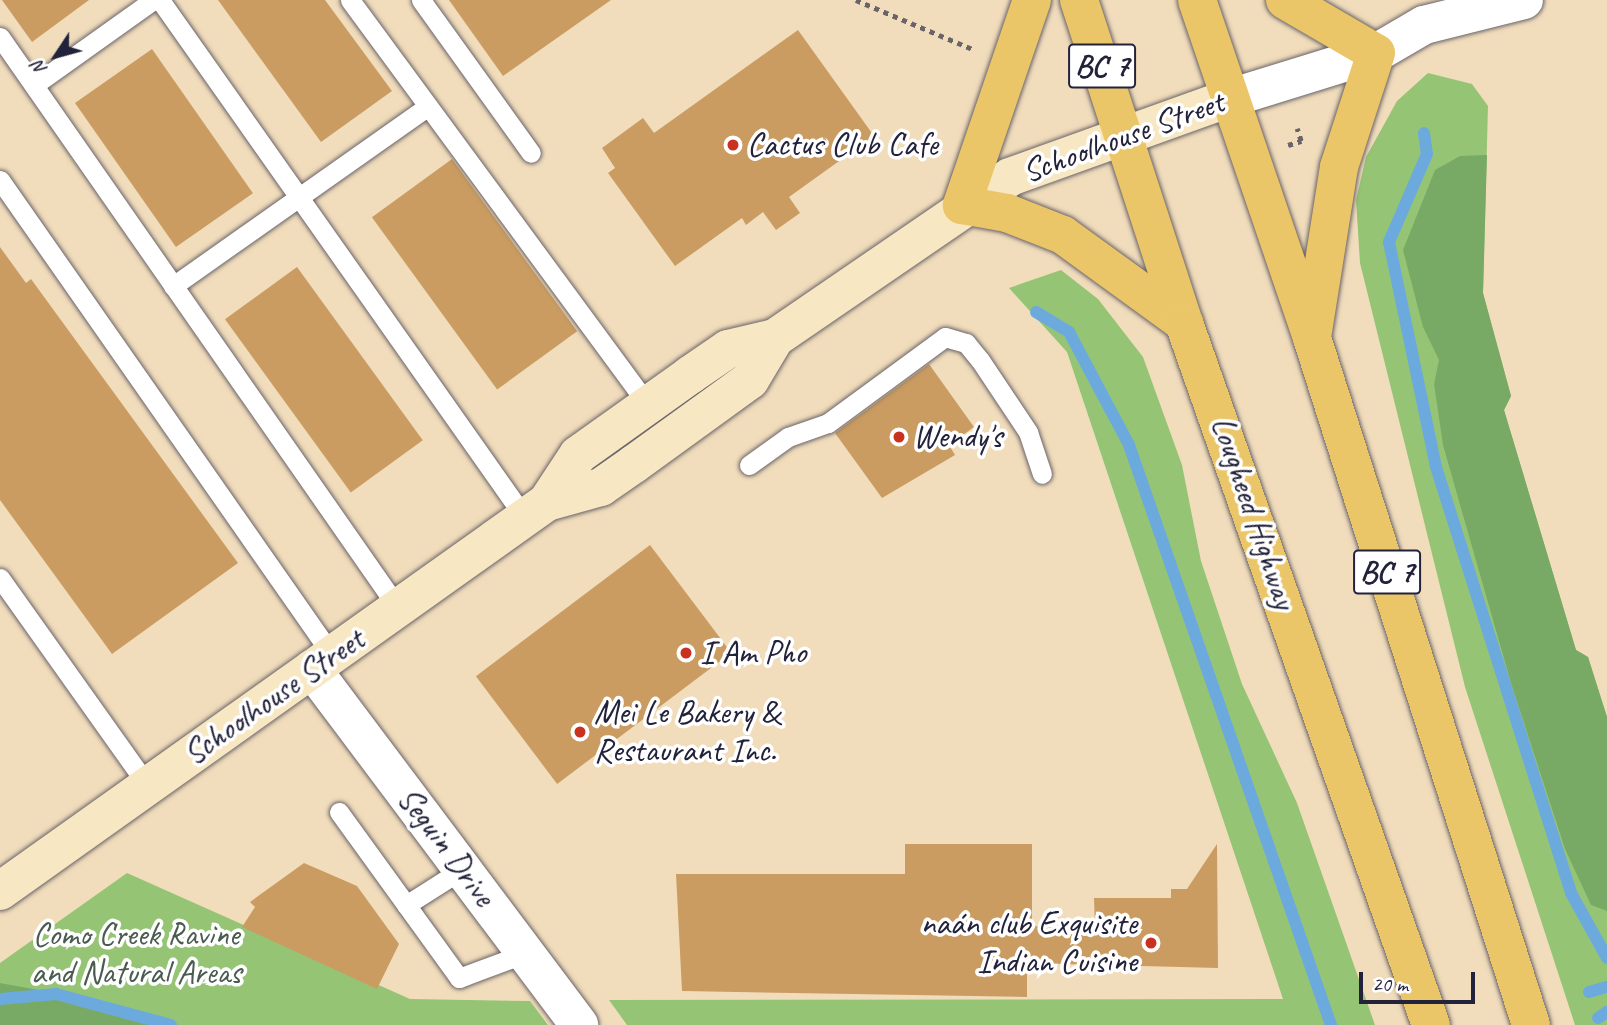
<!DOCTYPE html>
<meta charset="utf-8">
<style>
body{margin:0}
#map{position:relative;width:1607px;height:1025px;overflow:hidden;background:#f1ddbc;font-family:Caveat,sans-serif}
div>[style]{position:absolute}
.green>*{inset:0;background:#95c574}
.forest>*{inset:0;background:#78aa66}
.stream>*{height:12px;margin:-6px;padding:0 6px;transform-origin:6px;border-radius:6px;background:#6caade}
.building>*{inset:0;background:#ca9c62;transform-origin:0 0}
.path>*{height:4.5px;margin-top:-2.25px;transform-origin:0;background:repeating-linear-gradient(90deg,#6a6368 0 5px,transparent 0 10px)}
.roads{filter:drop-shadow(0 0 2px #6a6368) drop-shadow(0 0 2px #6a6368)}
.service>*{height:19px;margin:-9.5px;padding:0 9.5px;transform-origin:9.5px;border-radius:9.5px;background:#fff}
.minor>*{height:38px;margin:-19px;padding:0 19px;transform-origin:19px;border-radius:19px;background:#fff}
.secondary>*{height:38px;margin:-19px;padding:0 19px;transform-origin:19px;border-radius:19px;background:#f7e8c3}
.primary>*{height:38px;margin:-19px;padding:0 19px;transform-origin:19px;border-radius:19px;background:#ebc669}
.dots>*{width:19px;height:19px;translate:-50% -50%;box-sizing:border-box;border:4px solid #fff;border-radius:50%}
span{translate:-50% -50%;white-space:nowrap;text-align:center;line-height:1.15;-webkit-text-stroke:7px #fff;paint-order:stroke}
.shield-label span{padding:2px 5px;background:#fff;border:2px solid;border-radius:5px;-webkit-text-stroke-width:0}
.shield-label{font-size:32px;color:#22223b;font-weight:700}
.street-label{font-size:33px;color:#22223b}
.poi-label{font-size:33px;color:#22223b}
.left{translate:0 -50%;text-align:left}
.right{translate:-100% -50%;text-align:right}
.park-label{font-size:33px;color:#4a5b4f}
.north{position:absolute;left:21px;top:21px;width:70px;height:70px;-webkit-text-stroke:5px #fff;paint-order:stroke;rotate:234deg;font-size:19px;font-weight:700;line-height:28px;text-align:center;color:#22223b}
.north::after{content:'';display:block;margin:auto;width:24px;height:32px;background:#22223b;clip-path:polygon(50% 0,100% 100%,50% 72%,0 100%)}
.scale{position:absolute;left:1359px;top:972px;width:116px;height:32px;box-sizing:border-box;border:4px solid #22223b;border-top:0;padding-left:9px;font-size:21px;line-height:24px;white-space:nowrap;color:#22223b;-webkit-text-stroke:5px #fff;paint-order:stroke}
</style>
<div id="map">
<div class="green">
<i style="clip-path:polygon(1428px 73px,1472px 84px,1488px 106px,1483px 293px,1511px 396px,1504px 410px,1576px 650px,1588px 657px,1607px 717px,1607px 1025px,1575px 1025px,1465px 687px,1360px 263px,1356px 200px,1366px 157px,1397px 101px)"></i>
<i style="clip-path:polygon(1061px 270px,1098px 299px,1143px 357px,1182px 465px,1201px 561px,1242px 684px,1297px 803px,1375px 1025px,627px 1025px,609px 1000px,1283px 999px,1067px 352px,1009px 288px)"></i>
<i style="clip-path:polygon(127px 873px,410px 999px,530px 1001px,548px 1025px,0 1025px,0 963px)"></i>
</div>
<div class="forest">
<i style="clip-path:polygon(1487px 155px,1483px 293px,1511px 396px,1504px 410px,1576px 650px,1588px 657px,1607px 717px,1607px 911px,1591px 905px,1565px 849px,1511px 683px,1443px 445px,1434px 384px,1439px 360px,1423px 327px,1403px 250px,1435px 170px,1460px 156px)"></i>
<i style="clip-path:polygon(0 983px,99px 1001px,171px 1025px,0 1025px)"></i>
</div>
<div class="stream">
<i style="left:1424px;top:133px;width:21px;rotate:82deg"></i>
<i style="left:1427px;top:154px;width:96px;rotate:113.4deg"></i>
<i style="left:1389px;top:242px;width:230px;rotate:78.2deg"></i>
<i style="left:1436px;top:467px;width:447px;rotate:72.4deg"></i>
<i style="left:1571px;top:893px;width:74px;rotate:61deg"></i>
<i style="left:1036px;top:312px;width:39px;rotate:31deg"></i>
<i style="left:1069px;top:332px;width:128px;rotate:62deg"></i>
<i style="left:1129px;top:445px;width:614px;rotate:70.8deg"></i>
<i style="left:1589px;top:992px;width:19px;rotate:-16deg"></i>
<i style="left:0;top:999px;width:56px;rotate:-5.1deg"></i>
<i style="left:56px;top:994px;width:119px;rotate:15.1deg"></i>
<i style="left:1598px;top:1018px;width:11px;rotate:-34deg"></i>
</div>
<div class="building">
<i style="clip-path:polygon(2px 0,89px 0,32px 42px)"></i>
<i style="clip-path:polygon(218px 0,325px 0,392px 91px,321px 142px)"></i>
<i style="clip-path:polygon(449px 0,611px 0,503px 76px)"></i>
<i style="clip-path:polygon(798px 30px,874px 136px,789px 197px,800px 213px,776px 230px,763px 212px,746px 225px,742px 218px,675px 266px,608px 173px,615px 168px,602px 148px,643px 118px,654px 133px)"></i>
<i style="left:152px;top:49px;width:176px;height:94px;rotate:55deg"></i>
<i style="left:452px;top:159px;width:213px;height:99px;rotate:54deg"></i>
<i style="clip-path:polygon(0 247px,26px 283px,31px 279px,238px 563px,112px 654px,0 500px)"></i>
<i style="left:297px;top:267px;width:214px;height:89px;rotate:54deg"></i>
<i style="clip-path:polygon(929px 364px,974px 427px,949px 445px,955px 455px,882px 498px,835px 433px)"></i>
<i style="left:650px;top:545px;width:135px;height:218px;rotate:53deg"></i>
<i style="clip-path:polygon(905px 844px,1032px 844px,1032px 926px,1095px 928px,1094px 898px,1171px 898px,1171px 889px,1187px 889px,1217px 844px,1218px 968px,1027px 963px,1027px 997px,682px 991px,676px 874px,905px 874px)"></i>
<i style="clip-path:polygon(304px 863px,357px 886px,399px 944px,377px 989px,242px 927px,255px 907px,250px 902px)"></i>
</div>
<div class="path">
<i style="left:856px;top:0;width:129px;rotate:22.8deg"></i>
<i style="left:1288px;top:145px;width:14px;rotate:-17deg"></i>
<i style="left:1301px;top:141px;width:13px;rotate:-108deg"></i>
</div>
<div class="roads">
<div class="service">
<i style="left:160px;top:0;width:634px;rotate:54.83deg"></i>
<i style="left:350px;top:0;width:503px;rotate:53.65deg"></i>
<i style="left:421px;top:0;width:188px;rotate:54.3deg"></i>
<i style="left:0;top:37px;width:696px;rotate:55.12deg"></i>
<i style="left:34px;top:85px;width:146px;rotate:-35.5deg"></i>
<i style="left:0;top:180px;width:580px;rotate:55.05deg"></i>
<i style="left:173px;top:286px;width:312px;rotate:-35.2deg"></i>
<i style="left:749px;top:465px;width:48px;rotate:-35.7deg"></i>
<i style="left:788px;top:437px;width:42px;rotate:-19.3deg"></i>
<i style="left:828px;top:423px;width:145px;rotate:-36.3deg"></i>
<i style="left:945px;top:337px;width:22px;rotate:16deg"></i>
<i style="left:966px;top:343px;width:22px;rotate:51deg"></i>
<i style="left:980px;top:360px;width:87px;rotate:56.3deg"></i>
<i style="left:1028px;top:432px;width:44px;rotate:71.6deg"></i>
<i style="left:0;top:578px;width:255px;rotate:54.6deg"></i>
<i style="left:339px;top:812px;width:205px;rotate:54.1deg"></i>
<i style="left:459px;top:978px;width:72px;rotate:-20.5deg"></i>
<i style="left:406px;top:905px;width:69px;rotate:-32.5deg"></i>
</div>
<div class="minor">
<i style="left:1227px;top:99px;width:156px;rotate:-17.2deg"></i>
<i style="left:1376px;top:53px;width:56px;rotate:-30.3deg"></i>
<i style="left:1424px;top:25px;width:103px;rotate:-14deg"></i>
<i style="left:312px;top:669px;width:445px;rotate:53.1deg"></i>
</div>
<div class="secondary">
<i style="left:547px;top:502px;width:56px;rotate:-56.6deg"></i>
<i style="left:578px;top:455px;width:138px;rotate:-35.5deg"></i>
<i style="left:690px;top:375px;width:46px;rotate:-34.4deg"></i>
<i style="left:728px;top:349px;width:48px;rotate:-13.2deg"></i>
<i style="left:775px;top:338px;width:285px;rotate:-34.4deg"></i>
<i style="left:1010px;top:177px;width:231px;rotate:-19.8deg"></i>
<i style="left:0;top:891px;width:671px;rotate:-35.42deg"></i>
<i style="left:547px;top:502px;width:56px;rotate:-15.5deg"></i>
<i style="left:601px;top:487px;width:40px;rotate:-34.9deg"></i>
<i style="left:634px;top:464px;width:143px;rotate:-35.9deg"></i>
<i style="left:750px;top:380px;width:49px;rotate:-59.2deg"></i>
</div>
<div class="primary">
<i style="left:1032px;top:0;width:217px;rotate:108.9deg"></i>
<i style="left:962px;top:205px;width:46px;rotate:10.1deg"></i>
<i style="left:1007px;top:213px;width:60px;rotate:21.4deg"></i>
<i style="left:1063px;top:235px;width:150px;rotate:36deg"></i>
<i style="left:1079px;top:0;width:340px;rotate:72deg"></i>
<i style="left:1184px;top:323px;width:744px;rotate:70.62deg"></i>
<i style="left:1197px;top:0;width:357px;rotate:71.2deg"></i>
<i style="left:1312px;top:338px;width:721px;rotate:72.32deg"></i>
<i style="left:1285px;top:0;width:105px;rotate:30.2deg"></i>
<i style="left:1376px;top:53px;width:120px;rotate:108deg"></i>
<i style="left:1339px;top:167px;width:167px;rotate:99deg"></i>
</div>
</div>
<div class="dots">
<i style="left:733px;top:145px;background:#c8321e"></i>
<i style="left:899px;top:437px;background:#c8321e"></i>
<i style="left:686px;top:653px;background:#c8321e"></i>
<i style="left:580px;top:732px;background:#c8321e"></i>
<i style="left:1151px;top:943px;background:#c8321e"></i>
</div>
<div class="shield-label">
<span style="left:1102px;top:66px">BC 7</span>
<span style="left:1387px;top:572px">BC 7</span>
</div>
<div class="street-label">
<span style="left:1123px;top:137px;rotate:-20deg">Schoolhouse Street</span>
<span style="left:1253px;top:513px;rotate:71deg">Lougheed Highway</span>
<span style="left:274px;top:697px;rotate:-35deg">Schoolhouse Street</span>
<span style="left:446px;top:847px;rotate:53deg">Seguin Drive</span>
</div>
<div class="poi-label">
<span class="left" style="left:747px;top:145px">Cactus Club Cafe</span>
<span class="left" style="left:913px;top:437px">Wendy's</span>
<span class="left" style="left:700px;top:653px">I Am Pho</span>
<span class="left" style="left:594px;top:732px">Mei Le Bakery &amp;<br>Restaurant Inc.</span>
<span class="right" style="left:1137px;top:943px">naán club Exquisite<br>Indian Cuisine</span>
</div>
<div class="park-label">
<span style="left:136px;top:954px">Como Creek Ravine<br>and Natural Areas</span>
</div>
<div class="north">N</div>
<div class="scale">20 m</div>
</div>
